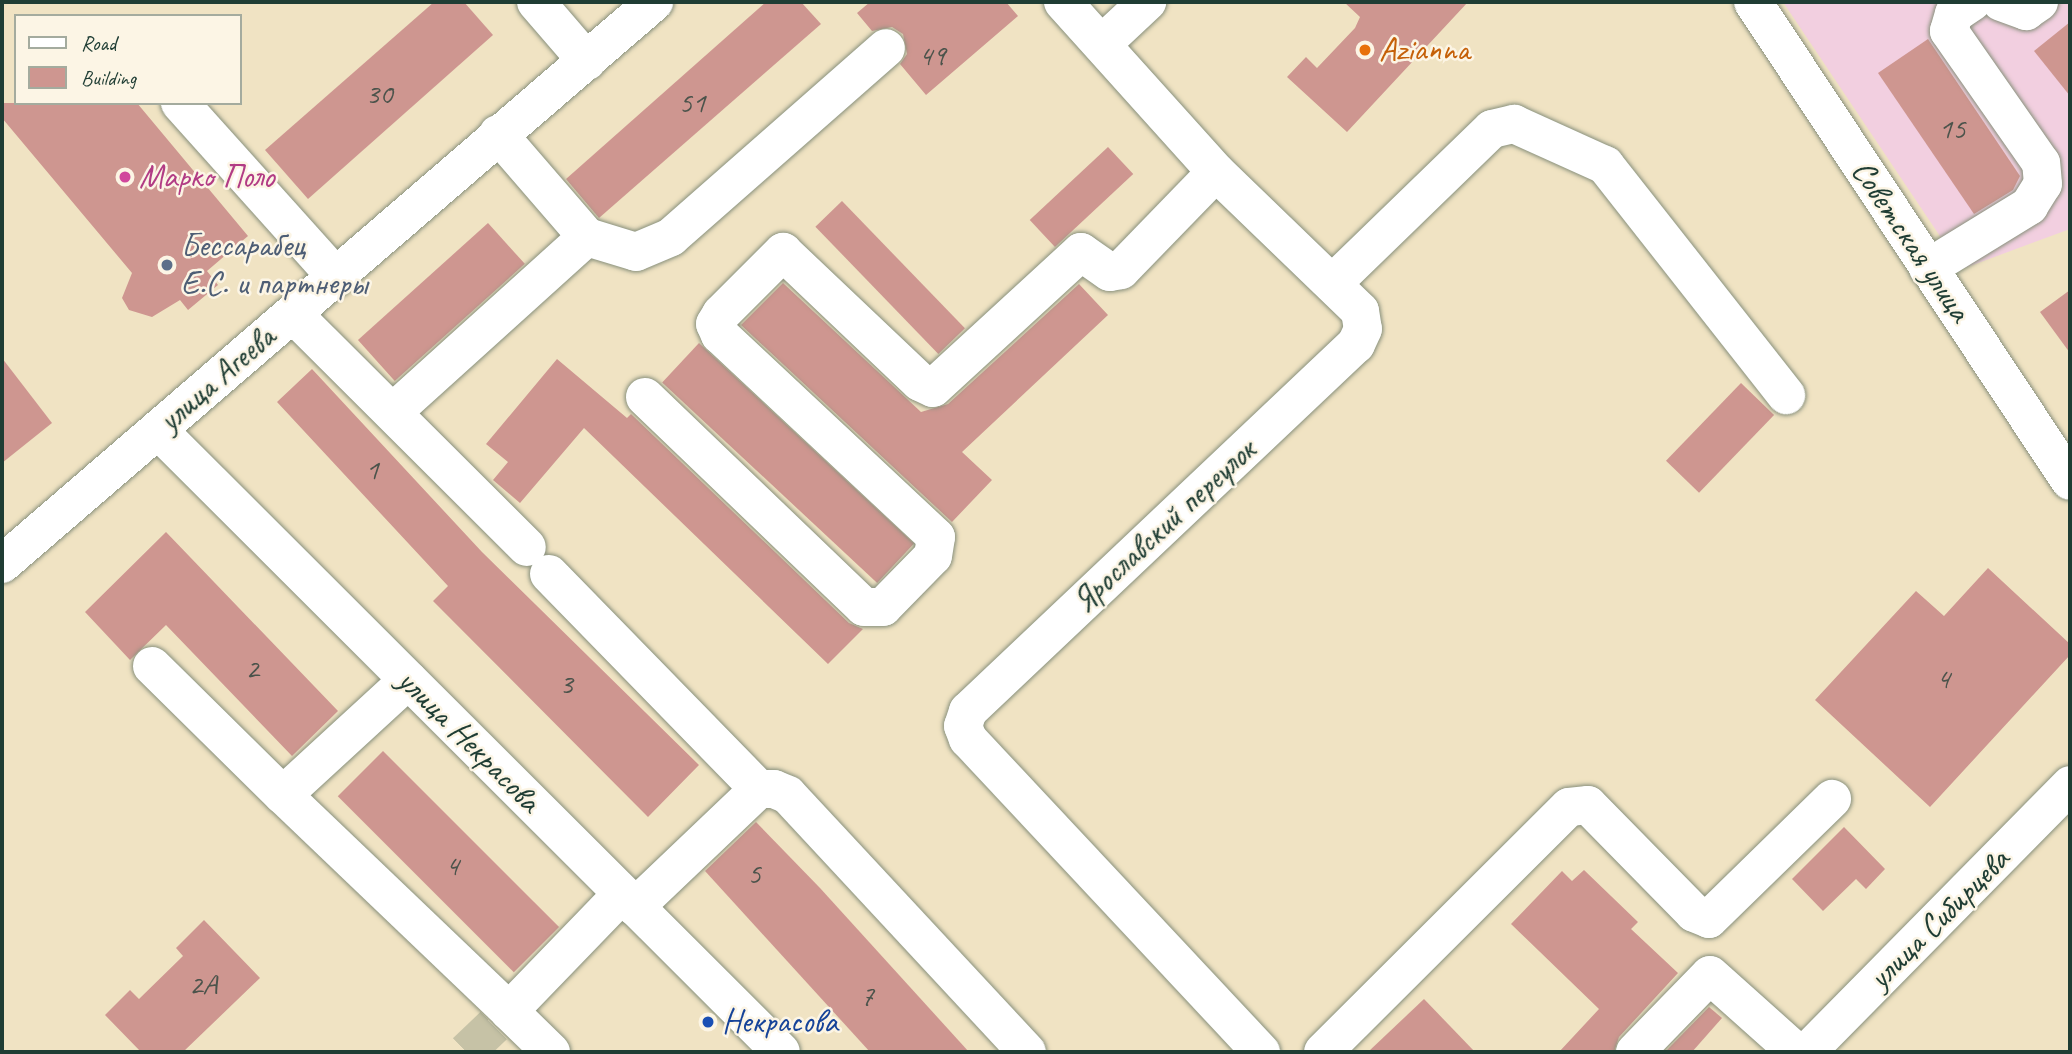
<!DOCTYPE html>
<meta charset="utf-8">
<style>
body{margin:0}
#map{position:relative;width:2072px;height:1054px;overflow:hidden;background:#f0e3c3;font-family:Caveat,sans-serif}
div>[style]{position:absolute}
.built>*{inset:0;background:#f2cfe0}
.building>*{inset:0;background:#ce9690;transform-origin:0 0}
.minor-tunnel>*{height:38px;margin-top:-19px;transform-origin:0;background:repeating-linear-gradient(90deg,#c6c2a6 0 38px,transparent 0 57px)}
.roads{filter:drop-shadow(0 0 2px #88907c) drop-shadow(0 0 2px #88907c)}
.minor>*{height:38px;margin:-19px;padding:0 19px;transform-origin:19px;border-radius:19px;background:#fff}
.major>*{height:38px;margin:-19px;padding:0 19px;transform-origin:19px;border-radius:19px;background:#fff}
.highway>*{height:38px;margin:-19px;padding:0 19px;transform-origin:19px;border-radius:19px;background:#fff}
.dots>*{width:19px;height:19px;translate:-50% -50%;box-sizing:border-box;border:4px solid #fcf5e5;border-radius:50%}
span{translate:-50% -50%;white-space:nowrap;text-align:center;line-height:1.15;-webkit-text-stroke:5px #fcf5e5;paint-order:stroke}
.number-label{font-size:30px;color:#4b534b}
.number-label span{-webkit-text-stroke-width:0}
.food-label{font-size:33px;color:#c56008}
.left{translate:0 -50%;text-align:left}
.hotel-label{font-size:33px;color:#b23c85}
.street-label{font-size:33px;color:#1f3d34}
.service-label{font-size:33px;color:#4e5e75}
.transit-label{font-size:33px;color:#164399}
.frame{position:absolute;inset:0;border:4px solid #1f3d34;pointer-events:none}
.legend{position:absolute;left:14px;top:14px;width:228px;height:91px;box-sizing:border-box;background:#fcf5e5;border:2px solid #a4ab9e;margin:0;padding:9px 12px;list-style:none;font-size:21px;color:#1f3d34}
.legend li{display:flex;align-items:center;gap:14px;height:35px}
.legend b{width:35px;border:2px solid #a4ab9e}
</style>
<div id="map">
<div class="built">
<i style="clip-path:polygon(1783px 2px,2070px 2px,2070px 229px,1962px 269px)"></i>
</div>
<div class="building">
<i style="clip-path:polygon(434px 2px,464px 2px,493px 35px,308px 199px,265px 150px)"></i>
<i style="clip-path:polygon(766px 2px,801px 2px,821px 24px,599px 218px,566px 179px)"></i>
<i style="clip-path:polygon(870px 2px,1006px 2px,1018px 16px,926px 95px,900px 64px,907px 54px,903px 34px,892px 27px,872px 31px,857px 13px)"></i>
<i style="clip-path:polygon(1344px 2px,1468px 2px,1347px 132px,1287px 77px,1306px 57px,1317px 68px,1355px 28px,1360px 17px)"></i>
<i style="clip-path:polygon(2070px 22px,2070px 96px,2034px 51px)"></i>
<i style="clip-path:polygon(1928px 39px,2020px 176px,2013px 190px,1974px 214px,1878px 73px)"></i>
<i style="clip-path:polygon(2px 103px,137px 103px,248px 236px,207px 271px,218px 285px,188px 310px,180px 300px,152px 317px,129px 310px,122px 298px,132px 273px,2px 118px)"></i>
<i style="left:1108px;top:147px;width:37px;height:107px;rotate:47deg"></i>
<i style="left:842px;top:201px;width:177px;height:37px;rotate:46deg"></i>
<i style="left:488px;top:223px;width:55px;height:175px;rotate:48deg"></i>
<i style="clip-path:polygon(783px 283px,921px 412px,948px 404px,1079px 284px,1108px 315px,962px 452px,992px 480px,952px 522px,741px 325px)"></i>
<i style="clip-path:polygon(2070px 290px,2070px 353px,2040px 312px)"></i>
<i style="left:699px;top:343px;width:294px;height:54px;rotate:43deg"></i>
<i style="clip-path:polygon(2px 358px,52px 423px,2px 463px)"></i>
<i style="clip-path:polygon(557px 359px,627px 418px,631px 414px,849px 623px,863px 629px,828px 664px,584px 428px,520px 503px,493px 480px,508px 462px,486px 444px)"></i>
<i style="clip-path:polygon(312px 369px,482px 552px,699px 765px,648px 817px,433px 601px,448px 586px,277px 402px)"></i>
<i style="left:1741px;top:383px;width:46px;height:108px;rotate:44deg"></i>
<i style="clip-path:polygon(166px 532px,338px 711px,292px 756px,166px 625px,130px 660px,85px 612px)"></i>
<i style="clip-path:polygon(1988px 568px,2070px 644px,2070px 655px,1930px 807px,1815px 700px,1916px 591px,1944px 616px)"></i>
<i style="left:383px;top:751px;width:249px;height:64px;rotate:45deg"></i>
<i style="clip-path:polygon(756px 822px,820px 888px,969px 1052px,870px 1052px,705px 871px)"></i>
<i style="clip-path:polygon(1844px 827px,1885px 869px,1866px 889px,1856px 879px,1823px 911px,1792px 879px)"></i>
<i style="clip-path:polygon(1584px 870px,1638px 922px,1631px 929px,1678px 973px,1619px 1037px,1614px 1052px,1559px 1052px,1599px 1009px,1511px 924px,1562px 871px,1572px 881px)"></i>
<i style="clip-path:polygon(204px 920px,260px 978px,183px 1052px,141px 1052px,105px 1015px,130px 990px,139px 999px,183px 956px,176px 948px)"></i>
<i style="clip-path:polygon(1424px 999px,1475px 1052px,1368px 1052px)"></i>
<i style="clip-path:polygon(1709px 1007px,1722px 1018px,1692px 1052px,1665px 1052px)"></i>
</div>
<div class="minor-tunnel">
<i style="left:466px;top:1052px;width:59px;rotate:-43.6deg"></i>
</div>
<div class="roads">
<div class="minor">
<i style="left:536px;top:2px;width:78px;rotate:49.2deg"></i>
<i style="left:1063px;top:2px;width:229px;rotate:48deg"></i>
<i style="left:1216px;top:172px;width:200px;rotate:44deg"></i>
<i style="left:1360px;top:311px;width:18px;rotate:81deg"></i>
<i style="left:1363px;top:329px;width:17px;rotate:115deg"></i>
<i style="left:1356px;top:344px;width:534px;rotate:136.59deg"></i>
<i style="left:968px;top:711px;width:16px;rotate:108deg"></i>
<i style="left:963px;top:726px;width:14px;rotate:69deg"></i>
<i style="left:968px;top:739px;width:429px;rotate:46.9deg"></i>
<i style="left:2001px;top:2px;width:27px;rotate:20deg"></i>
<i style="left:2026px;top:11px;width:16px;rotate:-35deg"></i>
<i style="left:1102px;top:44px;width:62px;rotate:-43deg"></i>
<i style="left:180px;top:103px;width:234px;rotate:48.1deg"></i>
<i style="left:498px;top:134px;width:136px;rotate:49.2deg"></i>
<i style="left:587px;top:237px;width:51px;rotate:17deg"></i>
<i style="left:636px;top:252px;width:38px;rotate:-23deg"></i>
<i style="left:671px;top:237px;width:286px;rotate:-41.3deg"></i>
<i style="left:1928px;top:268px;width:119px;rotate:-31.5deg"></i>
<i style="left:2029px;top:206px;width:26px;rotate:-58deg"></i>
<i style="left:2043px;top:184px;width:21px;rotate:-95deg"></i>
<i style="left:2041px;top:163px;width:161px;rotate:-124.9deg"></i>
<i style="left:1949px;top:31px;width:18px;rotate:-74deg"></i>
<i style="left:1954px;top:14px;width:22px;rotate:-34deg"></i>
<i style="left:1333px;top:283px;width:221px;rotate:-44.1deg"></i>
<i style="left:1492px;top:129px;width:23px;rotate:-13deg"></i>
<i style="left:1514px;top:124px;width:100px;rotate:24.3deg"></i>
<i style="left:1605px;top:165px;width:293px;rotate:51.8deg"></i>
<i style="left:293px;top:314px;width:330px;rotate:44.9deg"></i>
<i style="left:645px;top:397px;width:303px;rotate:43.8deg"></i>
<i style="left:864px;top:607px;width:19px"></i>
<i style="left:883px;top:607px;width:71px;rotate:-45.6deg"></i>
<i style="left:933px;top:556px;width:19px;rotate:-81deg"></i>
<i style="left:936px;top:537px;width:296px;rotate:-136.9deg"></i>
<i style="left:720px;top:335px;width:12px;rotate:-114deg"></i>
<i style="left:715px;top:324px;width:12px;rotate:-59deg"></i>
<i style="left:721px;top:314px;width:88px;rotate:-45deg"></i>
<i style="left:783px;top:252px;width:189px;rotate:43.5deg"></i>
<i style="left:920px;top:382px;width:14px;rotate:25deg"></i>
<i style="left:933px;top:388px;width:201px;rotate:-42.6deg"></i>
<i style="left:1081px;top:252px;width:35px;rotate:35deg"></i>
<i style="left:1110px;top:272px;width:11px;rotate:-10deg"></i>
<i style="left:1121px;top:270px;width:136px;rotate:-45.9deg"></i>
<i style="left:393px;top:412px;width:261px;rotate:-42.1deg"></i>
<i style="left:549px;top:574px;width:301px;rotate:45.7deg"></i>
<i style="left:152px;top:666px;width:184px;rotate:44.6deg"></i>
<i style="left:283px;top:795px;width:170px;rotate:-42.6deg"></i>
<i style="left:283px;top:795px;width:313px;rotate:43.7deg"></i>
<i style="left:635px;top:907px;width:171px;rotate:-43.6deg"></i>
<i style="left:759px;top:789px;width:15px"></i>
<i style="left:774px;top:789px;width:15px;rotate:23deg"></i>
<i style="left:788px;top:795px;width:351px;rotate:47.1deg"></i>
<i style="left:551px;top:1052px;width:59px;rotate:-135.7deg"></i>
<i style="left:509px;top:1011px;width:163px;rotate:-46deg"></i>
<i style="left:1323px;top:1052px;width:347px;rotate:-44.9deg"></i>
<i style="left:1569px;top:807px;width:19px;rotate:-6deg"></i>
<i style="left:1588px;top:805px;width:151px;rotate:45.5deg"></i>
<i style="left:1694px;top:913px;width:16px;rotate:22deg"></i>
<i style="left:1709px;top:919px;width:172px;rotate:-44.3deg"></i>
<i style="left:1635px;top:1052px;width:107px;rotate:-45.8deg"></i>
<i style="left:1710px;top:975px;width:115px;rotate:41.8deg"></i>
<i style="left:1807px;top:1052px;width:375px;rotate:-45.4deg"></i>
</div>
<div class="major">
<i style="left:1753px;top:2px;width:574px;rotate:56.5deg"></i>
<i style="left:158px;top:430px;width:880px;rotate:44.95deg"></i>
</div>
<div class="highway">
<i style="left:2px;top:564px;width:861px;rotate:-40.76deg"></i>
</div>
</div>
<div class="dots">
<i style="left:1365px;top:50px;background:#e8710a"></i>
<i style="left:125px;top:177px;background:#d1479c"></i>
<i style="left:167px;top:265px;background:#5c6f8a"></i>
<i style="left:708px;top:1022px;background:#1a4fb4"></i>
</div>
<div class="number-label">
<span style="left:932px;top:55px">49</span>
<span style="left:379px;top:93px">30</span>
<span style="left:692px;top:102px">51</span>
<span style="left:1952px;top:128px">15</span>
<span style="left:372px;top:469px">1</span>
<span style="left:252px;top:668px">2</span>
<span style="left:1943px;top:678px">4</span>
<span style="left:566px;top:683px">3</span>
<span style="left:452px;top:865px">4</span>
<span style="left:754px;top:873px">5</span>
<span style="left:203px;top:984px">2А</span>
<span style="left:867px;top:995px">7</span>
</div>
<div class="food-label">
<span class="left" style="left:1379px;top:50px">Azianna</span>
</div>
<div class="hotel-label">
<span class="left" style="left:139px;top:177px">Марко Поло</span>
</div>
<div class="street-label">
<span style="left:1911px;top:241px;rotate:56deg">Советская улица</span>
<span style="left:217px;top:379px;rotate:-41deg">улица Агеева</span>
<span style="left:1164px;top:526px;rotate:-43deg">Ярославский переулок</span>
<span style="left:469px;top:741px;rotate:45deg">улица Некрасова</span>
<span style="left:1939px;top:919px;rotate:-45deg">улица Сибирцева</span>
</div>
<div class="service-label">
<span class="left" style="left:181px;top:265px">Бессарабец<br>Е.С. и партнеры</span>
</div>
<div class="transit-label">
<span class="left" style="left:722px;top:1022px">Некрасова</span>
</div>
<div class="frame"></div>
<ul class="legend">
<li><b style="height:9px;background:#fff"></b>Road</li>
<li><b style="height:19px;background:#ce9690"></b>Building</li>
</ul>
</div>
